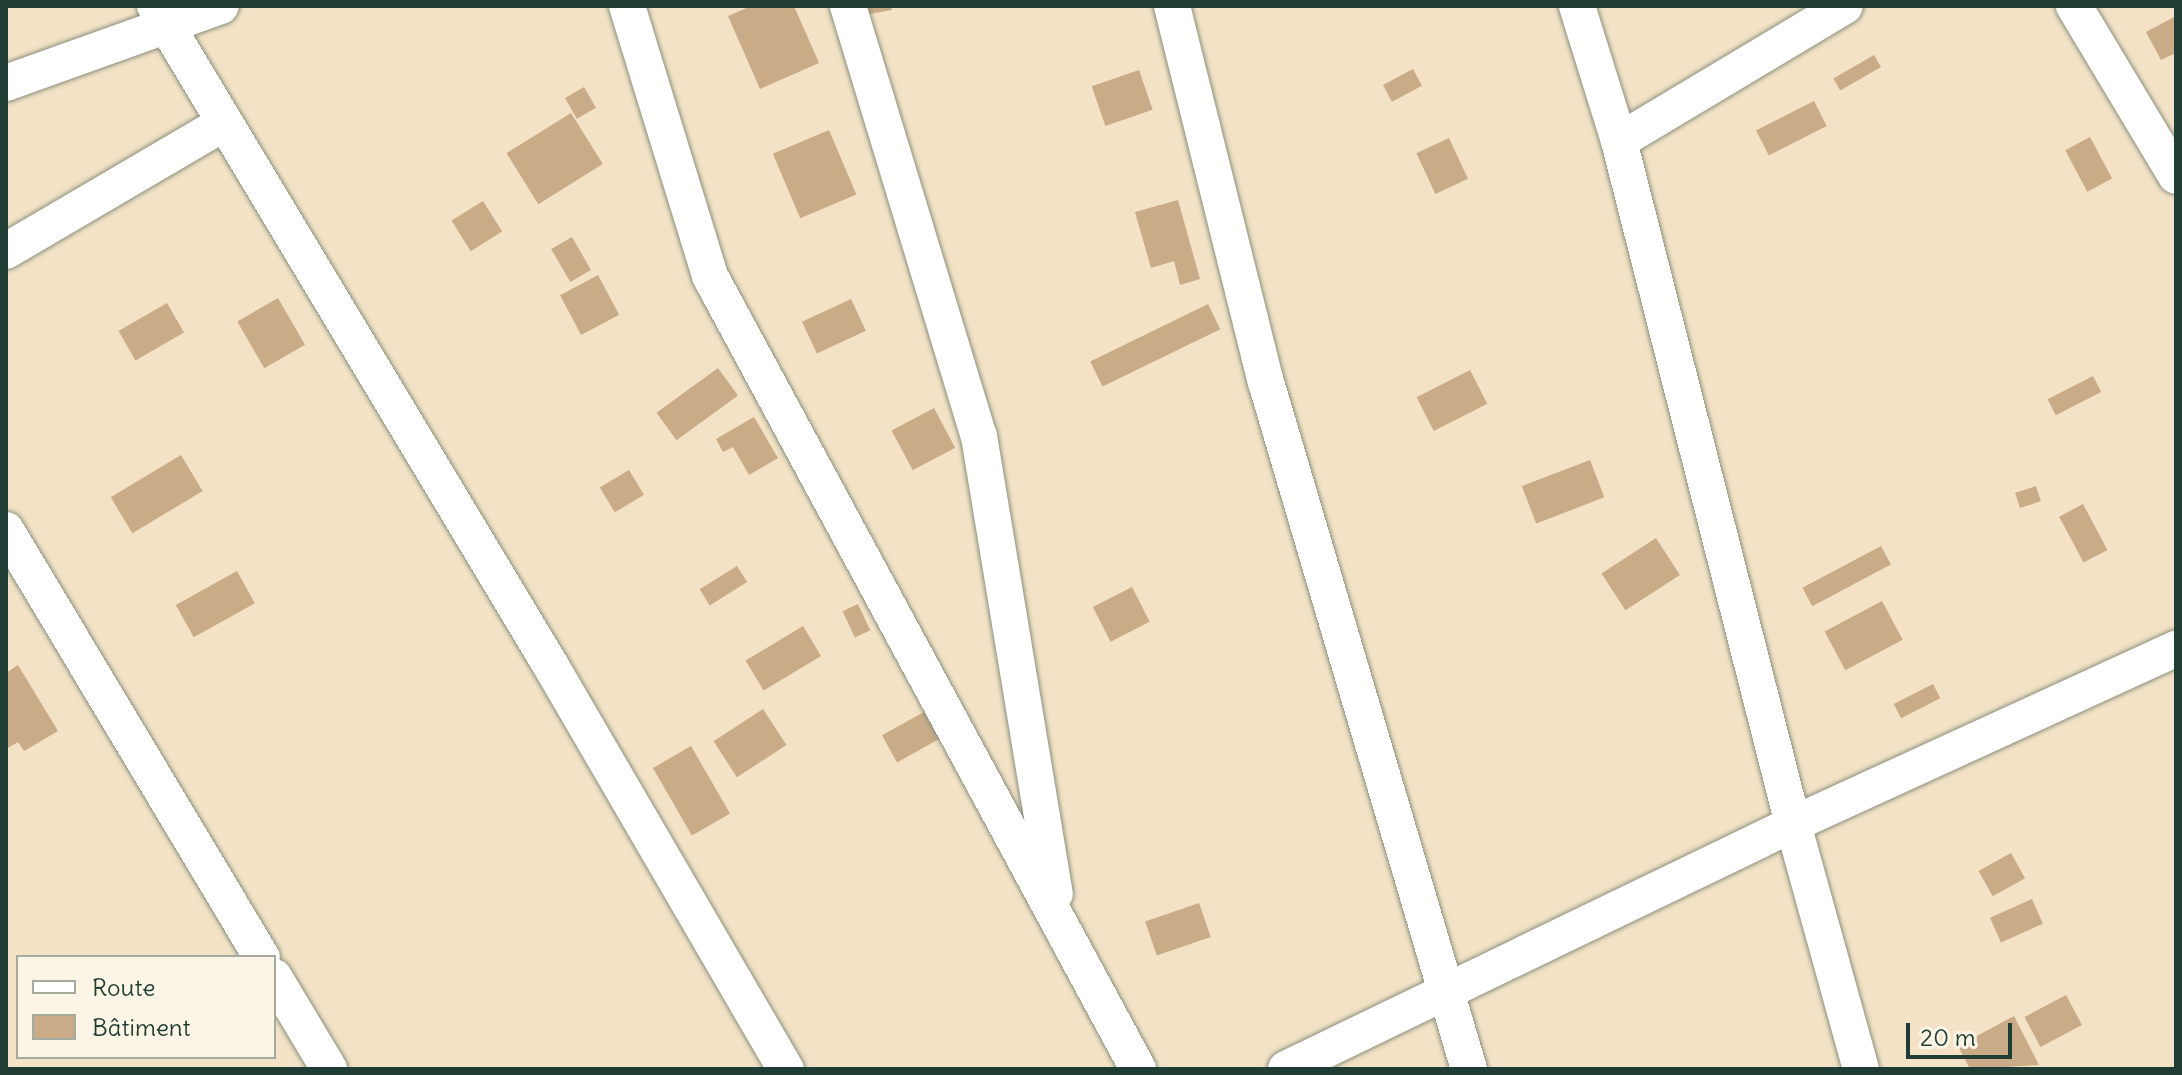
<!DOCTYPE html>
<meta charset="utf-8">
<style>
body{margin:0}
#map{position:relative;width:2182px;height:1075px;overflow:hidden;background:#f3e2c6;font-family:Delius,sans-serif}
div>[style]{position:absolute}
.building>*{inset:0;background:#caab87;transform-origin:0 0}
.roads{filter:drop-shadow(0 0 2px #89907d) drop-shadow(0 0 2px #89907d)}
.minor>*{height:36px;margin:-18px;padding:0 18px;transform-origin:18px;border-radius:18px;background:#fff}
span{translate:-50% -50%;white-space:nowrap;text-align:center;line-height:1.15;-webkit-text-stroke:6px #fcf5e5;paint-order:stroke}
.frame{position:absolute;inset:0;border:8px solid #1f3d34;pointer-events:none}
.legend{position:absolute;left:16px;top:955px;width:260px;height:104px;box-sizing:border-box;background:#fcf5e5;border:2px solid #a4ab9e;margin:0;padding:10px 14px;list-style:none;font-size:24px;color:#1f3d34}
.legend li{display:flex;align-items:center;gap:16px;height:40px}
.legend b{width:40px;border:2px solid #a4ab9e}
.scale{position:absolute;left:1906px;top:1023px;width:106px;height:36px;box-sizing:border-box;border:4px solid #1f3d34;border-top:0;padding-left:10px;font-size:24px;line-height:28px;white-space:nowrap;color:#1f3d34;-webkit-text-stroke:6px #fcf5e5;paint-order:stroke}
</style>
<div id="map">
<div class="building">
<i style="clip-path:polygon(751px 6px,794px 6px,819px 63px,760px 89px,728px 16px)"></i>
<i style="clip-path:polygon(868px 6px,891px 6px,892px 10px,869px 14px)"></i>
<i style="clip-path:polygon(2176px 16px,2176px 53px,2161px 60px,2146px 32px)"></i>
<i style="left:1874px;top:55px;width:14px;height:47px;rotate:60deg"></i>
<i style="left:1413px;top:69px;width:19px;height:34px;rotate:62deg"></i>
<i style="left:1139px;top:70px;width:42px;height:50px;rotate:71deg"></i>
<i style="left:584px;top:87px;width:24px;height:22px;rotate:60deg"></i>
<i style="left:1814px;top:101px;width:28px;height:65px;rotate:63deg"></i>
<i style="left:571px;top:113px;width:60px;height:76px;rotate:58deg"></i>
<i style="left:829px;top:130px;width:70px;height:61px;rotate:67deg"></i>
<i style="left:2090px;top:137px;width:47px;height:28px;rotate:62deg"></i>
<i style="left:1449px;top:138px;width:45px;height:36px;rotate:65deg"></i>
<i style="clip-path:polygon(1178px 200px,1200px 279px,1180px 285px,1174px 261px,1151px 268px,1135px 212px)"></i>
<i style="left:483px;top:201px;width:36px;height:37px;rotate:58deg"></i>
<i style="left:572px;top:237px;width:38px;height:24px;rotate:60deg"></i>
<i style="left:598px;top:275px;width:45px;height:43px;rotate:62deg"></i>
<i style="left:278px;top:298px;width:54px;height:47px;rotate:60deg"></i>
<i style="left:851px;top:299px;width:35px;height:54px;rotate:65deg"></i>
<i style="left:167px;top:303px;width:34px;height:56px;rotate:60deg"></i>
<i style="left:1208px;top:304px;width:28px;height:131px;rotate:64deg"></i>
<i style="left:718px;top:368px;width:34px;height:76px;rotate:54deg"></i>
<i style="left:1470px;top:370px;width:38px;height:60px;rotate:63deg"></i>
<i style="left:2093px;top:376px;width:18px;height:51px;rotate:63deg"></i>
<i style="left:934px;top:408px;width:45px;height:48px;rotate:62deg"></i>
<i style="clip-path:polygon(754px 417px,778px 458px,749px 475px,733px 447px,723px 452px,716px 439px)"></i>
<i style="left:181px;top:455px;width:42px;height:82px;rotate:59deg"></i>
<i style="left:1590px;top:460px;width:40px;height:73px;rotate:69deg"></i>
<i style="left:629px;top:470px;width:29px;height:34px;rotate:59deg"></i>
<i style="left:2036px;top:486px;width:16px;height:22px;rotate:72deg"></i>
<i style="left:2083px;top:504px;width:52px;height:27px;rotate:62deg"></i>
<i style="left:1656px;top:538px;width:44px;height:65px;rotate:57deg"></i>
<i style="left:1881px;top:546px;width:21px;height:89px;rotate:62deg"></i>
<i style="left:737px;top:566px;width:19px;height:44px;rotate:58deg"></i>
<i style="left:237px;top:571px;width:37px;height:70px;rotate:61deg"></i>
<i style="left:1132px;top:587px;width:39px;height:44px;rotate:63deg"></i>
<i style="left:1882px;top:601px;width:44px;height:65px;rotate:62deg"></i>
<i style="left:858px;top:604px;width:29px;height:17px;rotate:65deg"></i>
<i style="left:803px;top:626px;width:35px;height:67px;rotate:59deg"></i>
<i style="clip-path:polygon(18px 665px,58px 731px,24px 751px,18px 742px,6px 749px,6px 673px)"></i>
<i style="left:1933px;top:684px;width:16px;height:44px;rotate:63deg"></i>
<i style="left:763px;top:709px;width:43px;height:59px;rotate:57deg"></i>
<i style="left:924px;top:712px;width:31px;height:48px;rotate:61deg"></i>
<i style="left:691px;top:746px;width:78px;height:44px;rotate:60deg"></i>
<i style="left:2011px;top:853px;width:29px;height:37px;rotate:61deg"></i>
<i style="left:2032px;top:899px;width:27px;height:46px;rotate:66deg"></i>
<i style="left:1199px;top:903px;width:36px;height:57px;rotate:71deg"></i>
<i style="left:2066px;top:995px;width:34px;height:47px;rotate:62deg"></i>
<i style="clip-path:polygon(2014px 1016px,2039px 1065px,1970px 1069px,1958px 1046px)"></i>
</div>
<div class="roads">
<div class="minor">
<i style="left:155px;top:6px;width:770px;rotate:59.04deg"></i>
<i style="left:551px;top:666px;width:467px;rotate:59.8deg"></i>
<i style="left:627px;top:6px;width:282px;rotate:72.9deg"></i>
<i style="left:710px;top:276px;width:901px;rotate:61.64deg"></i>
<i style="left:848px;top:6px;width:450px;rotate:73.1deg"></i>
<i style="left:979px;top:436px;width:464px;rotate:80.6deg"></i>
<i style="left:1172px;top:6px;width:388px;rotate:76deg"></i>
<i style="left:1266px;top:382px;width:716px;rotate:73.54deg"></i>
<i style="left:1577px;top:6px;width:141px;rotate:72.7deg"></i>
<i style="left:1619px;top:141px;width:705px;rotate:75.71deg"></i>
<i style="left:1793px;top:824px;width:254px;rotate:74.5deg"></i>
<i style="left:2074px;top:6px;width:198px;rotate:59deg"></i>
<i style="left:6px;top:83px;width:228px;rotate:-19.7deg"></i>
<i style="left:1619px;top:141px;width:263px;rotate:-30.9deg"></i>
<i style="left:6px;top:251px;width:253px;rotate:-30.4deg"></i>
<i style="left:6px;top:530px;width:498px;rotate:59.1deg"></i>
<i style="left:274px;top:977px;width:107px;rotate:59.1deg"></i>
<i style="left:1286px;top:1069px;width:563px;rotate:-25.79deg"></i>
<i style="left:1793px;top:824px;width:421px;rotate:-24.6deg"></i>
</div>
</div>
<div class="frame"></div>
<ul class="legend">
<li><b style="height:10px;background:#fff"></b>Route</li>
<li><b style="height:22px;background:#caab87"></b>Bâtiment</li>
</ul>
<div class="scale">20 m</div>
</div>
